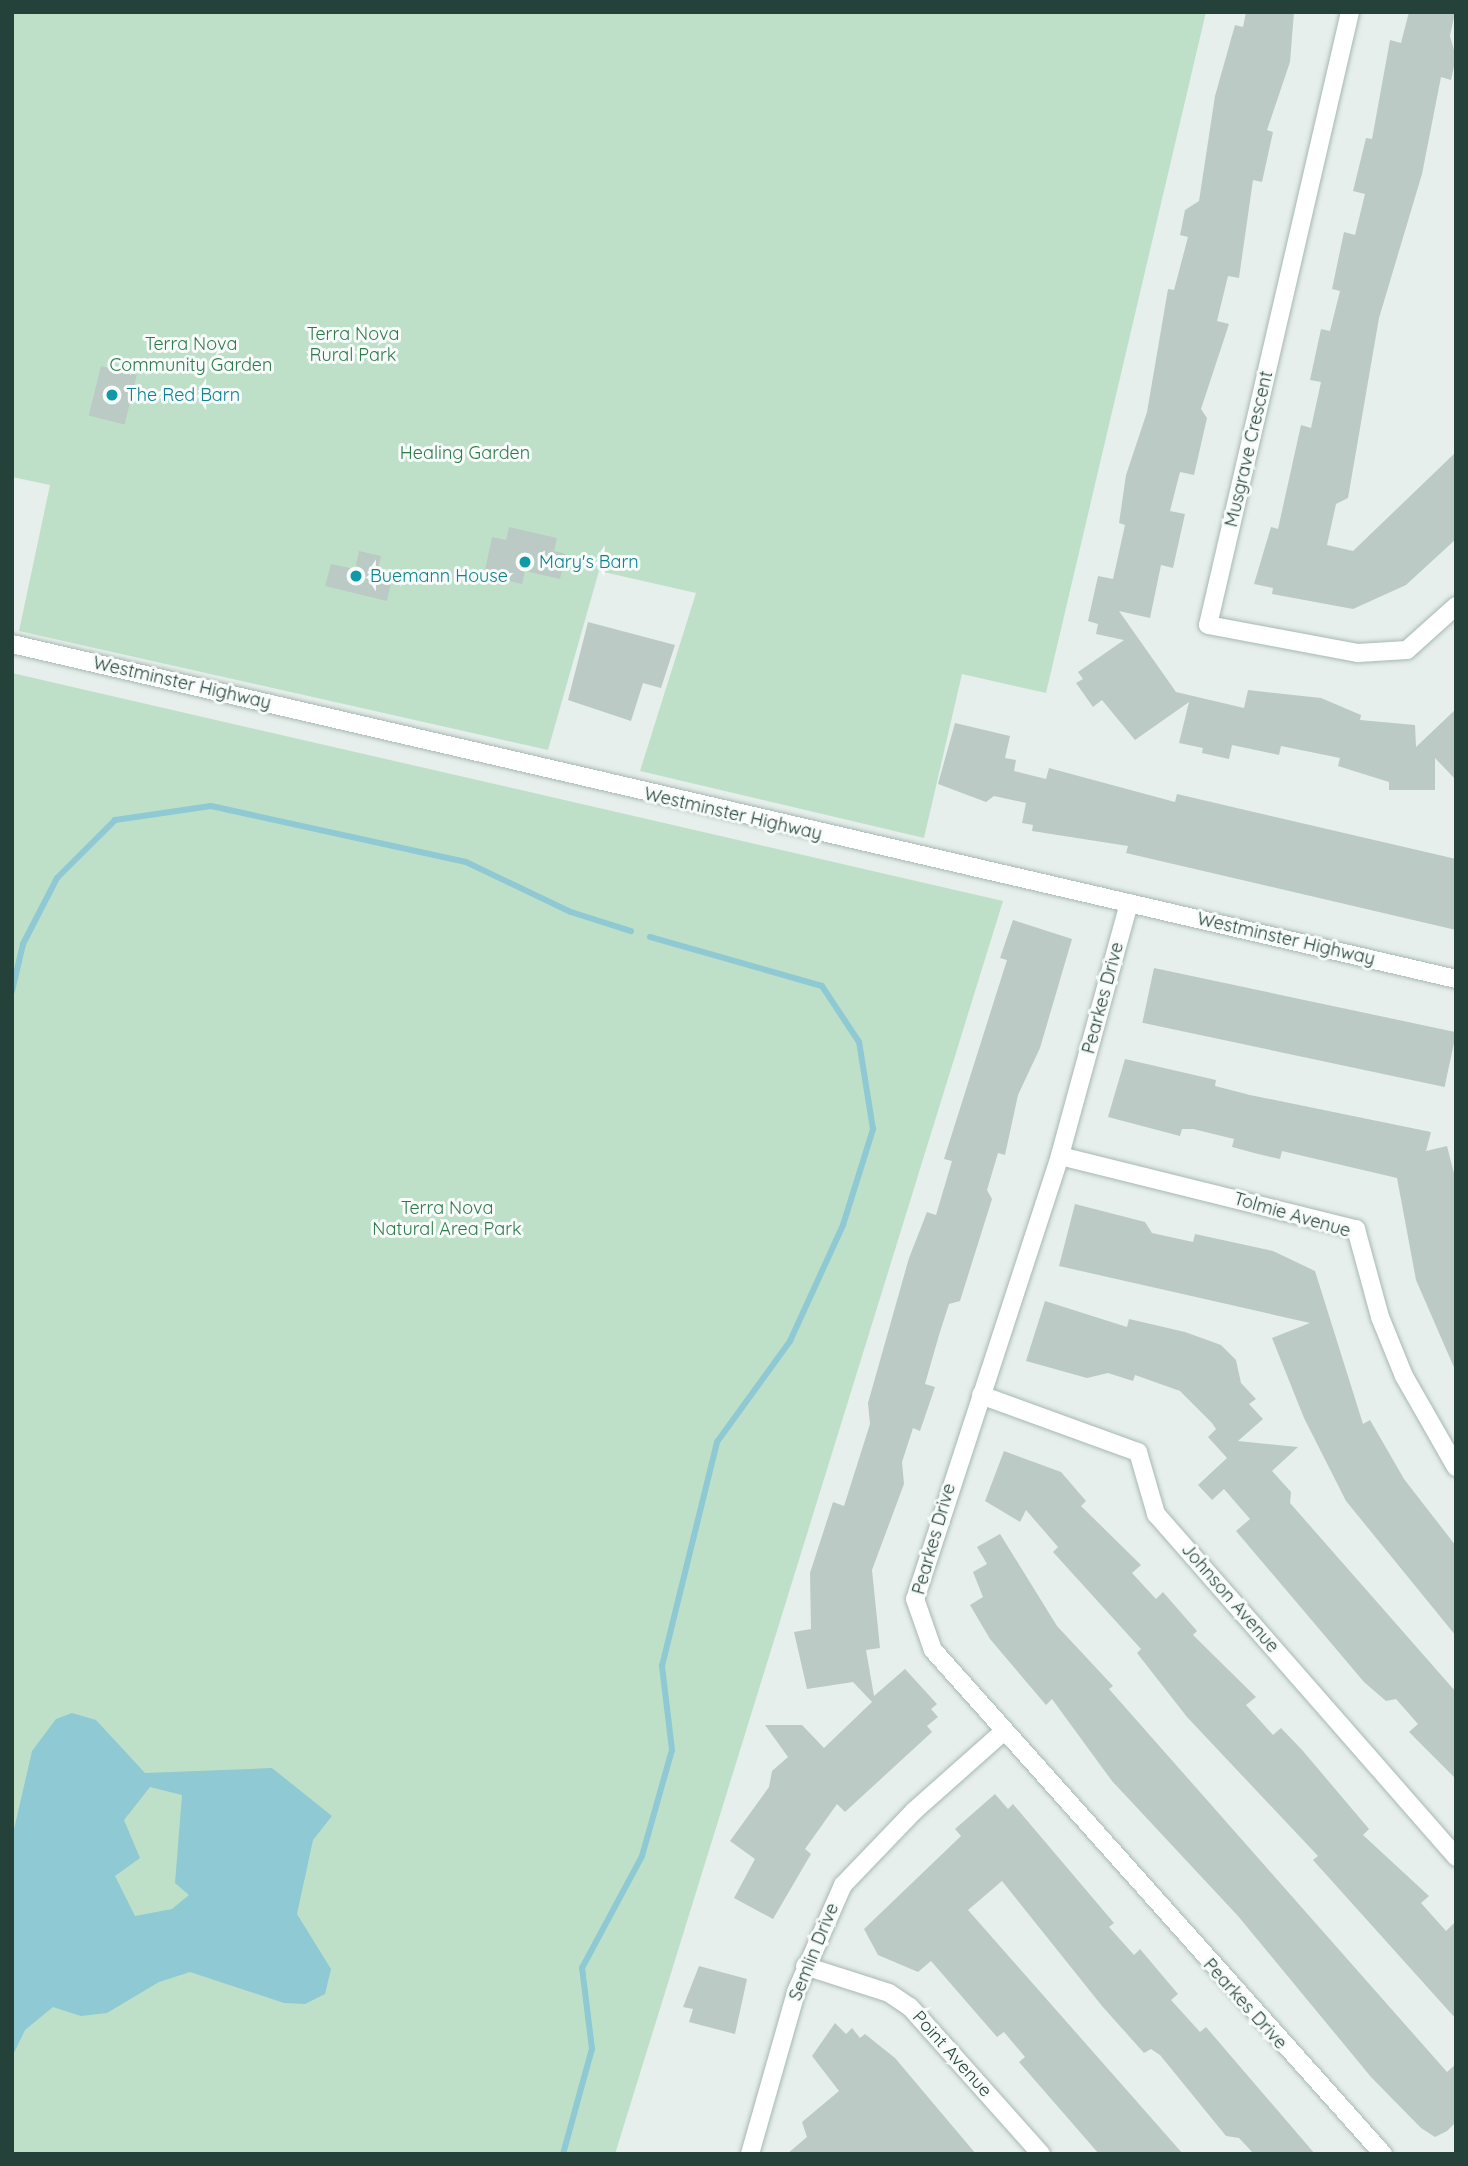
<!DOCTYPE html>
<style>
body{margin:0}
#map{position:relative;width:1468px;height:2166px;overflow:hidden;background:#e6efeb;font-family:Quicksand,sans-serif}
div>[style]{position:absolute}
.green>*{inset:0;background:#bfe0c8}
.water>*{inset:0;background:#8ec9d4}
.stream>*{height:6px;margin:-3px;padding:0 3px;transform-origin:3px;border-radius:3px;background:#8ec9d4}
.building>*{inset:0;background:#bbcac4;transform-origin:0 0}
.roads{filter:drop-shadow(0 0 2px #a8b8b2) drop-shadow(0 0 2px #a8b8b2)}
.minor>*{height:18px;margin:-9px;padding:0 9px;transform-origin:9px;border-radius:9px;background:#fff}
.dots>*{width:19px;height:19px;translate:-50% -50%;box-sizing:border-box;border:4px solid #f7fbf9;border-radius:50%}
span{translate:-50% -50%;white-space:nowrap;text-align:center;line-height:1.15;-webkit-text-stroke:6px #f7fbf9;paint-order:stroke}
.park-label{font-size:18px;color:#2d7a4b}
.culture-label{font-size:18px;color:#0d838f}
.left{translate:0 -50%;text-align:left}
.street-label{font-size:18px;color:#24423a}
.frame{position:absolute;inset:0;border:14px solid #24423a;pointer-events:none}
</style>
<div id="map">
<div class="green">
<i style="clip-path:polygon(12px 12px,1206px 12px,1046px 693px,962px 674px,924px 838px,640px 771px,696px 593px,599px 571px,548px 750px,19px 631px,50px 485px,12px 477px)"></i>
<i style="clip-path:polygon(12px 673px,1003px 901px,615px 2154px,12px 2154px)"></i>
</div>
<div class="water">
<i style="clip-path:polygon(evenodd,72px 1713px,96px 1720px,145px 1773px,272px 1768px,332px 1816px,313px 1840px,297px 1914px,331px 1969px,325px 1994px,305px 2004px,284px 2003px,190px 1972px,159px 1982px,107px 2013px,81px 2016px,53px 2007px,25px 2030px,12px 2057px,12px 1838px,32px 1751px,56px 1719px,72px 1713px,150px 1787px,182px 1795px,175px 1883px,189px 1895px,172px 1909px,135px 1916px,115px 1876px,140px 1858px,124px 1820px,150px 1787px)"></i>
</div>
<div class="stream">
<i style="left:12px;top:991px;width:48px;rotate:-76.8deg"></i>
<i style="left:23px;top:944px;width:74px;rotate:-62.7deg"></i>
<i style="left:57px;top:878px;width:82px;rotate:-45deg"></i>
<i style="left:115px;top:820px;width:97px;rotate:-8.3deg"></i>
<i style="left:211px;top:806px;width:261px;rotate:12.4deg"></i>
<i style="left:466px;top:862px;width:116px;rotate:25.5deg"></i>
<i style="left:571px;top:912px;width:63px;rotate:17.6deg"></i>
<i style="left:563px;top:2154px;width:109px;rotate:-74.6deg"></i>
<i style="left:592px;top:2049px;width:82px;rotate:-97deg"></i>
<i style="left:582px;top:1968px;width:127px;rotate:-61.8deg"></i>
<i style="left:642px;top:1856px;width:110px;rotate:-74.2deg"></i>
<i style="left:672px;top:1750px;width:85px;rotate:-96.8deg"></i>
<i style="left:662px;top:1666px;width:231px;rotate:-76.2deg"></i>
<i style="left:717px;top:1442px;width:125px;rotate:-54.1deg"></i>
<i style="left:790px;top:1341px;width:128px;rotate:-65.4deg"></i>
<i style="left:843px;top:1225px;width:101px;rotate:-72.6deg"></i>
<i style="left:873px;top:1129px;width:88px;rotate:-99.1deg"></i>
<i style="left:859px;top:1042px;width:67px;rotate:-123.5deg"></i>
<i style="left:822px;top:986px;width:179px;rotate:-164.1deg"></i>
</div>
<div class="building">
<i style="clip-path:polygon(1246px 12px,1294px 12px,1290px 62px,1267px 130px,1273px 132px,1262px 182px,1253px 180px,1239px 278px,1228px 276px,1217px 321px,1229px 324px,1201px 409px,1207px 418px,1194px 475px,1180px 472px,1170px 511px,1185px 514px,1173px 568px,1161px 565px,1150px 618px,1119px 611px,1176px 692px,1244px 708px,1248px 690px,1321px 698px,1361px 715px,1360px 720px,1415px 725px,1416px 747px,1456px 709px,1456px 780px,1435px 758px,1435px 790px,1389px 790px,1389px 782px,1338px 766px,1340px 758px,1281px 746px,1279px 755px,1232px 745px,1229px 759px,1202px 753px,1203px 748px,1179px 743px,1189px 702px,1135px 740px,1102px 700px,1093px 707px,1076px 683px,1083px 679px,1078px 672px,1124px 640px,1096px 634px,1098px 624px,1088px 621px,1098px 576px,1113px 579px,1125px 525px,1119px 523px,1126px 475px,1147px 412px,1168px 289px,1174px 290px,1188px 237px,1180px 235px,1185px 210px,1199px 201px,1215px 96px,1235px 25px,1243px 27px)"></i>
<i style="clip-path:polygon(1409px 12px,1455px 12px,1450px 36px,1456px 57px,1451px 80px,1441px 77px,1422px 174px,1379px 318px,1348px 498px,1336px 504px,1327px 545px,1353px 551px,1456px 452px,1456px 539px,1406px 585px,1353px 609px,1272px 594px,1273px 588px,1254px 584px,1271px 527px,1278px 529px,1301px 425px,1311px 428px,1321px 382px,1310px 380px,1321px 329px,1330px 331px,1340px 291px,1332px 289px,1344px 232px,1355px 235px,1365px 194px,1353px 191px,1366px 138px,1372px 139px,1390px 40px,1401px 43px)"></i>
<i style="left:101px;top:366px;width:37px;height:51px;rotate:14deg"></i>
<i style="clip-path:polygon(509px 527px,557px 538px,554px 551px,566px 554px,560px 579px,525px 571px,522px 584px,484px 575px,492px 537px,506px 540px)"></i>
<i style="clip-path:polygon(359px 551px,381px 556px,377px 574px,392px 578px,387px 601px,325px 586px,331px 564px,355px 569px)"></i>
<i style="clip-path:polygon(588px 622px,675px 645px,661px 688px,643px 683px,631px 721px,568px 700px)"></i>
<i style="clip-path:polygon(955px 723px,1010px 736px,1005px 758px,1016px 760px,1014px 771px,1046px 779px,1049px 768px,1175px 802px,1177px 794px,1456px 859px,1456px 930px,1126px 853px,1128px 846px,1032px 831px,1033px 825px,1022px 823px,1026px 803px,994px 796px,986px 802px,938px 784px)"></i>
<i style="clip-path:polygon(1013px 920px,1072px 939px,1040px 1048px,1018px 1095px,1005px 1155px,998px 1153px,987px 1190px,992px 1199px,960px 1301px,949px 1304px,939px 1335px,925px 1384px,935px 1387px,920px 1431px,913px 1428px,902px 1462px,904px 1484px,872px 1570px,880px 1648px,866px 1650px,874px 1696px,905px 1669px,937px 1704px,931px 1709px,938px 1717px,927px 1726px,932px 1732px,845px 1812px,837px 1804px,805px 1849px,811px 1854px,773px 1919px,734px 1898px,755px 1859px,730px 1841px,769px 1787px,772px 1771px,788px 1757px,765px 1725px,802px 1725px,824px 1748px,872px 1702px,853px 1682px,807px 1689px,794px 1632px,811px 1629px,810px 1573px,833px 1502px,844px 1506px,870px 1424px,868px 1403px,909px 1258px,927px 1212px,936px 1215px,952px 1161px,944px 1159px,1007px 960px,1000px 958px)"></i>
<i style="left:1154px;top:968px;width:309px;height:56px;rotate:12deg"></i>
<i style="clip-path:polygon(1125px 1059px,1216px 1080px,1215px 1086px,1250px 1095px,1431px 1132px,1426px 1151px,1447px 1146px,1456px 1181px,1456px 1372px,1416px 1280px,1397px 1178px,1282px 1151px,1280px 1159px,1258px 1154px,1232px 1147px,1234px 1139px,1193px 1129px,1182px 1129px,1180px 1136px,1108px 1117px)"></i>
<i style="clip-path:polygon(1075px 1204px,1145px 1222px,1152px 1233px,1193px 1242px,1195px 1234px,1273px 1251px,1315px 1271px,1363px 1424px,1370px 1420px,1404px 1479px,1456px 1546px,1456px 1636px,1346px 1501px,1304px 1418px,1272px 1338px,1310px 1323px,1059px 1266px)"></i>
<i style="clip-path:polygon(1045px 1301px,1127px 1327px,1129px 1319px,1185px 1332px,1221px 1345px,1236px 1360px,1241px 1383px,1256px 1399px,1249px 1404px,1263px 1419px,1238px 1441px,1298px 1447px,1272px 1471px,1291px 1492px,1290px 1503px,1456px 1692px,1456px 1779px,1409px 1732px,1418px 1724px,1396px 1699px,1386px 1701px,1364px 1682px,1236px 1531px,1250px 1519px,1224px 1489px,1212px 1500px,1198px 1485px,1227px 1458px,1208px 1437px,1216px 1429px,1212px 1423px,1180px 1391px,1135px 1375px,1133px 1381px,1108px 1373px,1087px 1378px,1026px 1361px)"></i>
<i style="clip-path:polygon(1004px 1451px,1061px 1472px,1086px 1501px,1081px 1506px,1141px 1565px,1132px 1573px,1156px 1599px,1163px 1592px,1197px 1631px,1193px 1635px,1256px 1697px,1246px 1705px,1273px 1735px,1281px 1728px,1303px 1751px,1369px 1829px,1363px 1835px,1429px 1896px,1421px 1903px,1446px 1931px,1456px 1921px,1456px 2019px,1313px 1860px,1318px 1856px,1187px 1717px,1137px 1653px,1141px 1649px,1053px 1552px,1058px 1547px,1026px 1510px,1020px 1522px,985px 1501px)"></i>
<i style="clip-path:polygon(1000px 1534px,1057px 1626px,1113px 1686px,1109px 1689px,1447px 2072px,1456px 2064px,1456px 2122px,1447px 2131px,1435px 2137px,1421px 2128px,1371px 2077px,1238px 1916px,1112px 1781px,1052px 1699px,1046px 1705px,990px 1639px,970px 1605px,983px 1597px,973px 1572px,987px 1564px,977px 1547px)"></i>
<i style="clip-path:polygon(995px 1794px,1008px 1809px,1013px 1804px,1114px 1923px,1109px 1927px,1134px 1955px,1140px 1949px,1178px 1994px,1171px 2000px,1200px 2032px,1206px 2027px,1315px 2154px,1254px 2154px,1239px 2138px,1226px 2136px,1160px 2055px,1151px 2049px,1144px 2053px,1102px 2006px,1002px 1881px,968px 1910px,1183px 2154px,1099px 2154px,1019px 2062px,1025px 2057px,1004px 2032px,997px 2037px,931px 1961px,918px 1972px,878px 1955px,864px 1929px,961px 1836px,955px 1829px)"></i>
<i style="clip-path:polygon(699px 1966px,747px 1979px,735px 2034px,689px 2022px,693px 2009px,683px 2007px)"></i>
<i style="clip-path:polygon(835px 2023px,846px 2034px,852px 2028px,860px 2038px,865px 2034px,895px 2058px,976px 2154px,787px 2154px,807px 2137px,802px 2122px,839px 2091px,812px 2056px)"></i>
</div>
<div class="roads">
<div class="minor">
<i style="left:1350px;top:12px;width:629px;rotate:103.04deg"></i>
<i style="left:1208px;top:625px;width:153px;rotate:10.6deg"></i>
<i style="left:1358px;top:653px;width:49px;rotate:-3.5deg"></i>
<i style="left:1407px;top:650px;width:66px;rotate:-41.9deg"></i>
<i style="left:12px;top:644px;width:1482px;rotate:13.06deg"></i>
<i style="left:1129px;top:903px;width:262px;rotate:105.3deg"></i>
<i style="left:1060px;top:1156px;width:466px;rotate:108.1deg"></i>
<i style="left:915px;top:1599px;width:54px;rotate:70.6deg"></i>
<i style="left:933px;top:1650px;width:676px;rotate:48.24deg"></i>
<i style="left:1060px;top:1156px;width:305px;rotate:13.9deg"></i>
<i style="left:1356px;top:1229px;width:91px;rotate:74.7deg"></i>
<i style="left:1380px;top:1317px;width:64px;rotate:67.9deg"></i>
<i style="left:1404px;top:1376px;width:105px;rotate:60.3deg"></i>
<i style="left:981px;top:1395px;width:167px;rotate:20deg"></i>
<i style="left:1138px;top:1452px;width:65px;rotate:73.8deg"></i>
<i style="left:1156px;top:1514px;width:456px;rotate:48.8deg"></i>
<i style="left:805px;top:1966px;width:88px;rotate:17.8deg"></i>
<i style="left:889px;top:1993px;width:25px;rotate:34deg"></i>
<i style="left:910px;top:2007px;width:197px;rotate:48.3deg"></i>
<i style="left:750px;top:2154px;width:168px;rotate:-74.1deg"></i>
<i style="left:796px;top:1992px;width:117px;rotate:-66.3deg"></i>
<i style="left:843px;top:1885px;width:103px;rotate:-46.2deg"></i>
<i style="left:914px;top:1811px;width:119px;rotate:-41.6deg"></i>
</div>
</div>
<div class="dots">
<i style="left:112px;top:395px;background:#0f9aa8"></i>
<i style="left:525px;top:562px;background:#0f9aa8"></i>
<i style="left:356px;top:576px;background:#0f9aa8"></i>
</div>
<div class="park-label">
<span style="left:353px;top:345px">Terra Nova<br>Rural Park</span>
<span style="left:191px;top:355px">Terra Nova<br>Community Garden</span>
<span style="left:465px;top:453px">Healing Garden</span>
<span style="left:447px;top:1219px">Terra Nova<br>Natural Area Park</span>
</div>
<div class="culture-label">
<span class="left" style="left:126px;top:395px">The Red Barn</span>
<span class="left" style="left:539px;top:562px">Mary's Barn</span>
<span class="left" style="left:370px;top:576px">Buemann House</span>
</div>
<div class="street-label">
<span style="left:1249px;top:449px;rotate:-77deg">Musgrave Crescent</span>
<span style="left:182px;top:683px;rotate:13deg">Westminster Highway</span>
<span style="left:733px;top:814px;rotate:13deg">Westminster Highway</span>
<span style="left:1286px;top:939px;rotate:13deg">Westminster Highway</span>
<span style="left:1103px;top:998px;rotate:-75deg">Pearkes Drive</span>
<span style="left:1292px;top:1215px;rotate:16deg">Tolmie Avenue</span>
<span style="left:934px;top:1539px;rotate:-74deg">Pearkes Drive</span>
<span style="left:1230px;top:1598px;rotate:49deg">Johnson Avenue</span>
<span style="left:814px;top:1952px;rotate:-68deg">Semlin Drive</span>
<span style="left:1245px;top:2004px;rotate:48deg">Pearkes Drive</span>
<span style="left:952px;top:2054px;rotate:48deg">Point Avenue</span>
</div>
<div class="frame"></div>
</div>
